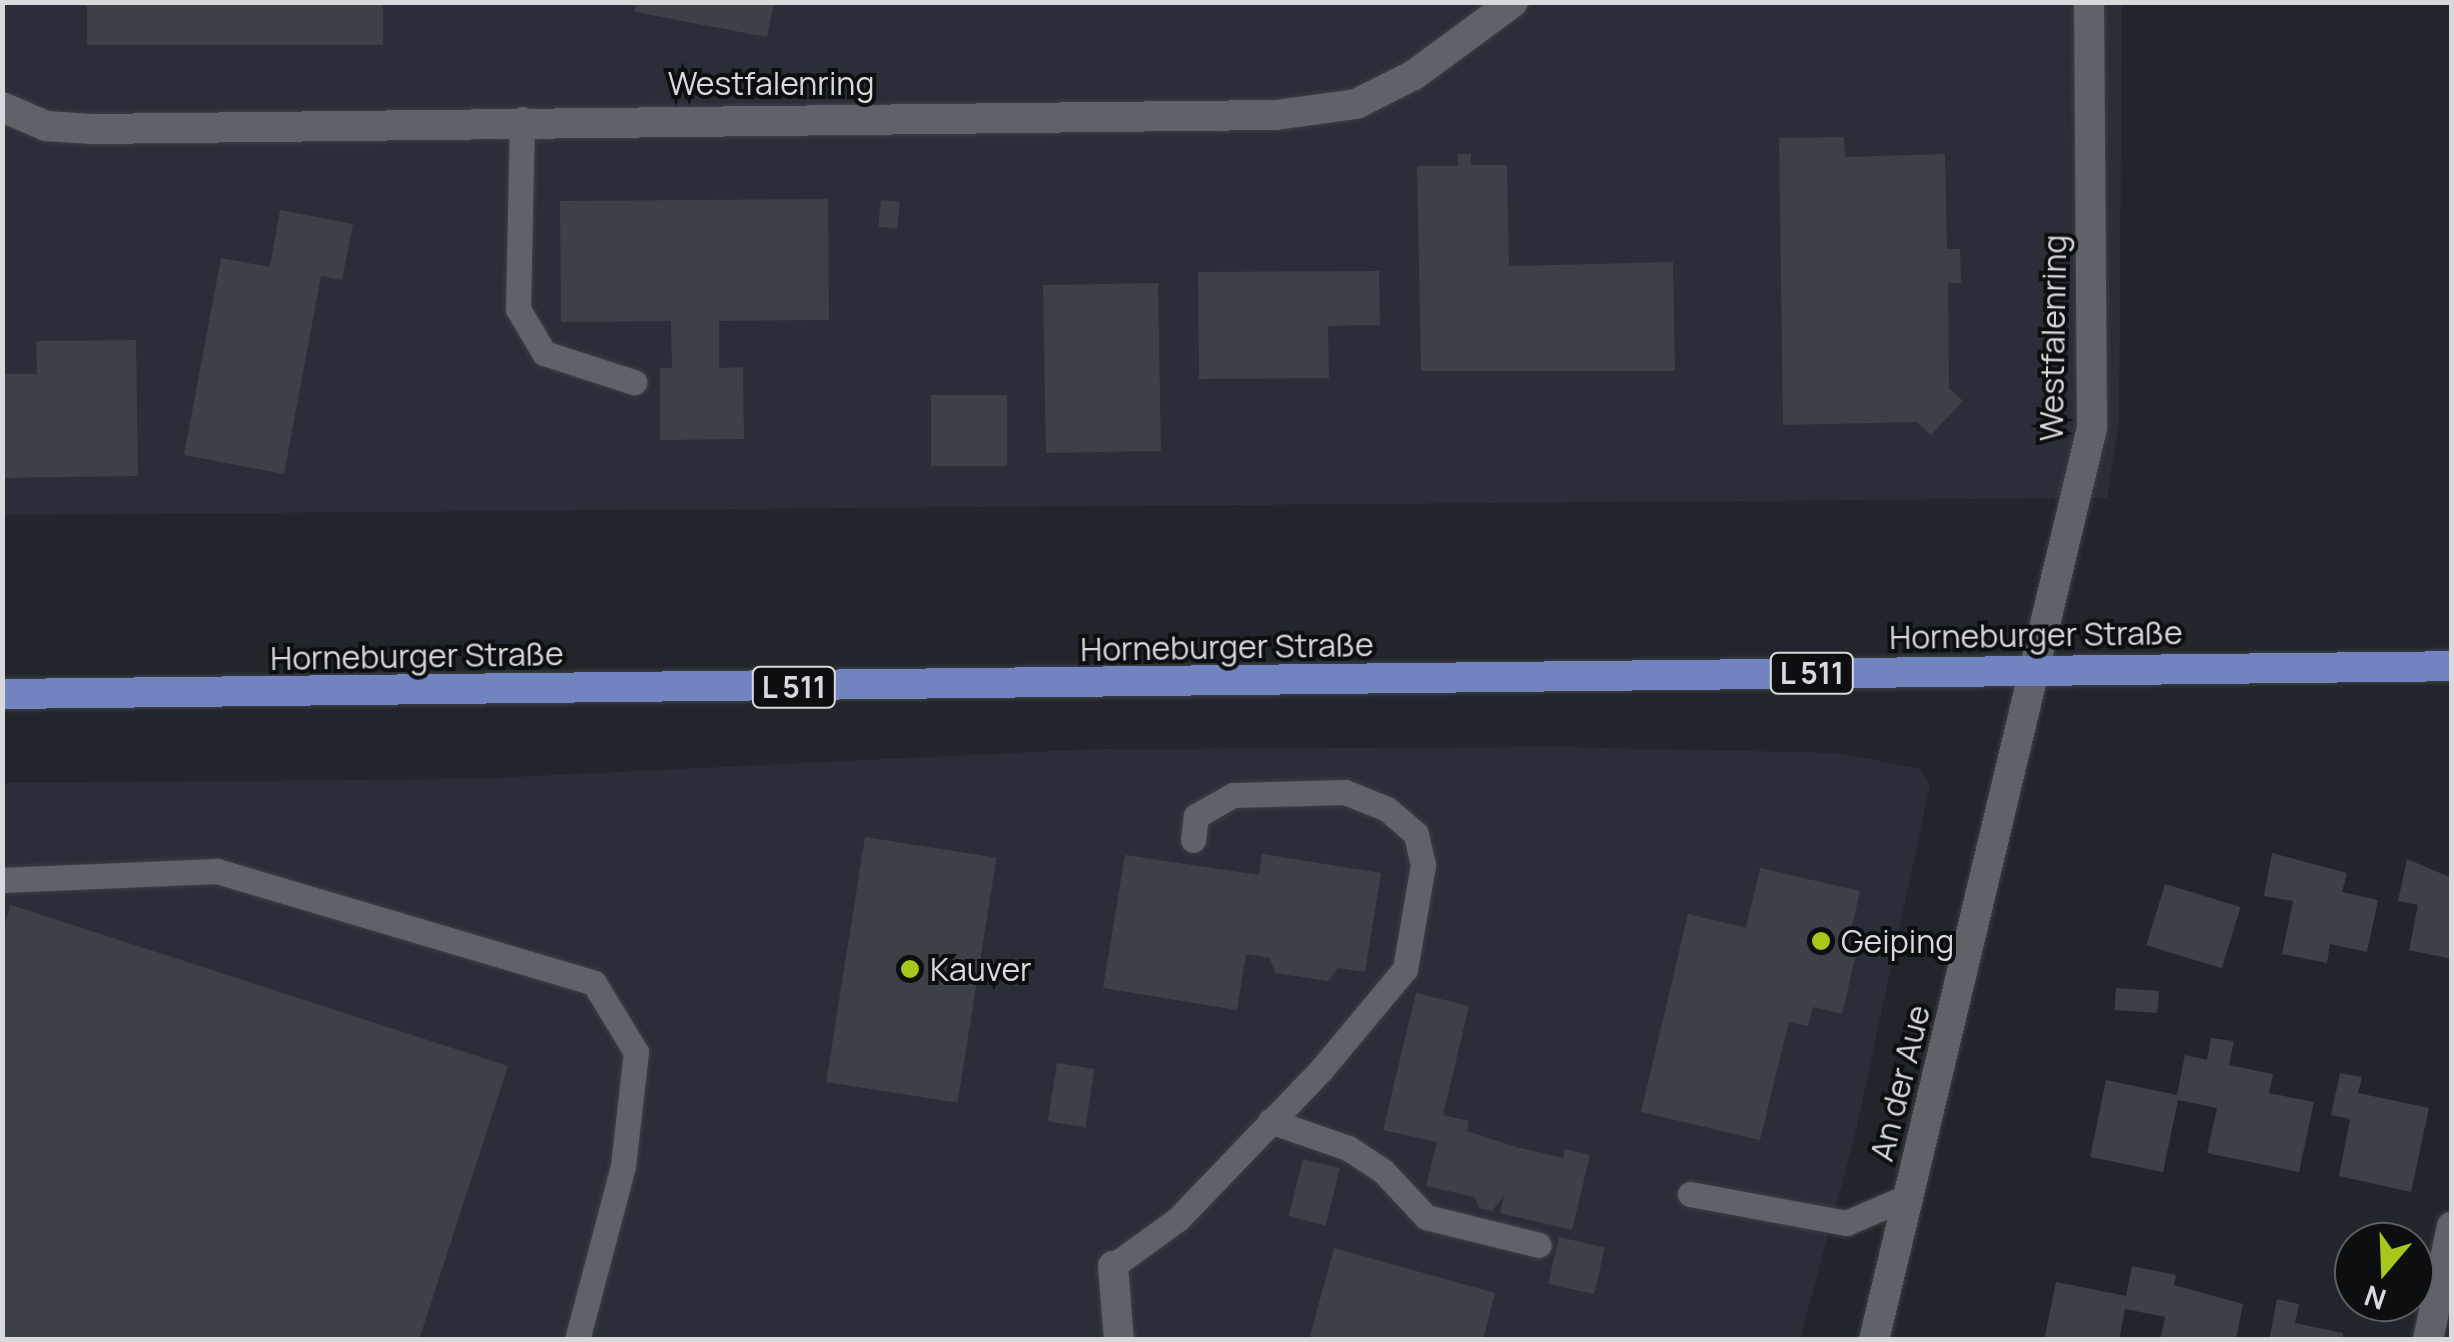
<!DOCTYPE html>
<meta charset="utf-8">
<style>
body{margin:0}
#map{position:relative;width:2454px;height:1342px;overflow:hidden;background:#22252b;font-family:Manrope,sans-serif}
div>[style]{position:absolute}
.built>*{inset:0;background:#2b2e39}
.building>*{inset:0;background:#3d4047;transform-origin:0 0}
.roads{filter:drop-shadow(0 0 2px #3d3f43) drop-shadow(0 0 2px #3d3f43)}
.lane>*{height:25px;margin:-12.5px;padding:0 12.5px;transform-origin:12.5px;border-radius:12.5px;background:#5f6269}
.street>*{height:30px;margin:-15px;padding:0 15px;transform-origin:15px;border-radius:15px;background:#5f6269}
.primary>*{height:30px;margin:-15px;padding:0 15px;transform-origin:15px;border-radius:15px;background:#7284c0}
.dots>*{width:28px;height:28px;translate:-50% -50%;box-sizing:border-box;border:5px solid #0d0e10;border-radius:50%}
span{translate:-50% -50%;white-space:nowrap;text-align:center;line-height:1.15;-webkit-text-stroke:8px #0d0e10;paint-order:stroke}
.shield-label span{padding:2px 8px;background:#0d0e10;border:2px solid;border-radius:8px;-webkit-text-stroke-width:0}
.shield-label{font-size:30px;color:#d8d9dd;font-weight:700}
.street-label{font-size:32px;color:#d8d9dd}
.poi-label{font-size:32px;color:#d8d9dd}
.left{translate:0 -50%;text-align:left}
.frame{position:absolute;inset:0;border:5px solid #d8d9dd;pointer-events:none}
.north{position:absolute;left:2334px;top:1222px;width:100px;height:100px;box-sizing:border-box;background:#0d0e10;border:2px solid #5e5f62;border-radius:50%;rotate:199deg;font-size:28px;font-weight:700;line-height:40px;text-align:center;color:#d8d9dd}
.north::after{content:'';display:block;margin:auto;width:35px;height:45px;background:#a8c71d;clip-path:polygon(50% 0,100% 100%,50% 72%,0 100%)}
</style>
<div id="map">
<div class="built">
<i style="clip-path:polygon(2px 3px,2122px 3px,2119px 420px,2107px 498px,3px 515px)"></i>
<i style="clip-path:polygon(1558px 747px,1839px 753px,1920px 769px,1930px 785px,1855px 1135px,1800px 1339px,3px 1340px,2px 783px,472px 779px,1096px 749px)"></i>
</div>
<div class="building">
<i style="left:87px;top:2px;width:296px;height:43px"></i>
<i style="clip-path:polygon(636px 2px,774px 2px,767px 37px,635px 12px)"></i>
<i style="clip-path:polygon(1844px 137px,1845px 157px,1945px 154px,1947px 249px,1960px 249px,1961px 283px,1948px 283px,1949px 388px,1963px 401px,1931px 435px,1917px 422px,1783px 425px,1779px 138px)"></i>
<i style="clip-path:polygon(1458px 154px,1471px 154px,1471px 165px,1507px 165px,1509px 266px,1673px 262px,1675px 371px,1421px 371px,1417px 166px,1458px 166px)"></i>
<i style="clip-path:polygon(828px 199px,829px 320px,719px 321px,719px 368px,743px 367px,744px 439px,660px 440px,660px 368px,672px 368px,671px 321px,561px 322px,560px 201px)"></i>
<i style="left:881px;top:200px;width:19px;height:27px;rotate:6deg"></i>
<i style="clip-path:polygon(280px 210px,353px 224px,342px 280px,321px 276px,284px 474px,184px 455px,221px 258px,270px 267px)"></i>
<i style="clip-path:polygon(1379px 271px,1380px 325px,1328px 326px,1329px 378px,1199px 379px,1198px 272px)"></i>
<i style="left:1158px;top:283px;width:168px;height:115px;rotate:89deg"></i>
<i style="clip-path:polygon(136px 340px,138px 476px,2px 478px,2px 374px,37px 374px,36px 341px)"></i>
<i style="left:931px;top:395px;width:76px;height:71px"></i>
<i style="left:865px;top:837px;width:133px;height:248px;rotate:9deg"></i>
<i style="clip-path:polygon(2272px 853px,2347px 873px,2342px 892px,2378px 900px,2367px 952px,2330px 944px,2327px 963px,2282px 954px,2293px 901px,2264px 896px)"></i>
<i style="clip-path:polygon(1262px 854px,1381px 873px,1365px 972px,1338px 968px,1328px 981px,1275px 973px,1270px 958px,1246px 954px,1237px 1010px,1103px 988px,1125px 855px,1259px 875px)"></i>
<i style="clip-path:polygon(2407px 859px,2452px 878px,2452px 959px,2409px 950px,2418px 905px,2398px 901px)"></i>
<i style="clip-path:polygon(1760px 868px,1860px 891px,1846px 952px,1856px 954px,1842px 1014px,1813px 1007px,1808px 1026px,1789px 1022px,1760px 1140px,1641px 1112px,1688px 914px,1746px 928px)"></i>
<i style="left:2165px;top:884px;width:79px;height:64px;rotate:17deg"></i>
<i style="clip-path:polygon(11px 905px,508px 1066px,419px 1340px,2px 1340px,2px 931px)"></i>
<i style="left:2116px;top:988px;width:43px;height:22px;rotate:4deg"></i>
<i style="clip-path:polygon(1416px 993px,1469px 1006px,1443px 1115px,1469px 1121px,1467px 1131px,1516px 1147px,1563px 1158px,1565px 1149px,1590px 1155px,1572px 1230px,1500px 1213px,1504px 1195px,1492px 1211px,1479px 1208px,1475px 1197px,1426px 1186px,1437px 1142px,1383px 1130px)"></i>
<i style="clip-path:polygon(2211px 1038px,2234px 1041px,2229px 1065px,2273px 1074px,2269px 1093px,2314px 1102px,2299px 1172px,2207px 1153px,2217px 1108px,2178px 1100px,2163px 1172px,2090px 1157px,2106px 1080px,2177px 1095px,2185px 1055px,2207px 1060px)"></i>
<i style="left:1057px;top:1063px;width:38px;height:59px;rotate:9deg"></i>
<i style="clip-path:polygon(2340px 1073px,2362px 1077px,2358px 1093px,2429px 1108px,2411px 1192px,2339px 1176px,2350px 1119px,2331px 1115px)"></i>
<i style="left:1303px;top:1159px;width:38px;height:59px;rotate:14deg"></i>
<i style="left:1559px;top:1237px;width:47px;height:48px;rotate:13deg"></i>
<i style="clip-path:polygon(1334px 1248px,1495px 1293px,1483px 1340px,1309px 1340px)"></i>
<i style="clip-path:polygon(2132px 1266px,2176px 1275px,2174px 1285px,2243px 1304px,2236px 1340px,2160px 1340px,2165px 1317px,2125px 1309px,2119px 1340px,2044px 1340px,2056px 1282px,2126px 1296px)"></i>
<i style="clip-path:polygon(2277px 1299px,2299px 1304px,2295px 1323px,2343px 1333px,2342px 1340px,2269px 1340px)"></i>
</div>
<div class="roads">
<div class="lane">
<i style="left:522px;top:119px;width:190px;rotate:91.2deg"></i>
<i style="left:518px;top:309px;width:51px;rotate:59.4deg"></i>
<i style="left:544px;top:353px;width:95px;rotate:17.9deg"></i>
<i style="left:2px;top:880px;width:215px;rotate:-2.4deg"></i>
<i style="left:217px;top:871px;width:393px;rotate:16.5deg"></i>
<i style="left:594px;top:983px;width:81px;rotate:58.7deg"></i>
<i style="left:636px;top:1052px;width:115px;rotate:96.5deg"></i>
<i style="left:623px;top:1166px;width:180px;rotate:104.8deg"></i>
<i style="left:1270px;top:1121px;width:83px;rotate:19.1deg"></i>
<i style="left:1348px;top:1148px;width:42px;rotate:33.3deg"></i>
<i style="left:1383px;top:1171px;width:63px;rotate:46.9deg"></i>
<i style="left:1426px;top:1217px;width:116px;rotate:13.9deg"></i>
<i style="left:1690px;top:1194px;width:159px;rotate:10.5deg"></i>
<i style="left:1846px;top:1223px;width:69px;rotate:-23.2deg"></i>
<i style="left:1113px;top:1266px;width:80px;rotate:-35.9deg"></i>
<i style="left:1178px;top:1219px;width:205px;rotate:-46.2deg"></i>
<i style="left:1320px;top:1071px;width:133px;rotate:-50.2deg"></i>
<i style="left:1405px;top:969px;width:106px;rotate:-80.2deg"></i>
<i style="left:1423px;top:865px;width:32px;rotate:-103deg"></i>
<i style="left:1416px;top:834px;width:38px;rotate:-139deg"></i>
<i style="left:1387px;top:809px;width:45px;rotate:-158deg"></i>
<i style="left:1345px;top:792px;width:112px;rotate:178.5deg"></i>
<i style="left:1233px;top:795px;width:43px;rotate:150.4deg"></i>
<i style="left:1196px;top:816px;width:24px;rotate:97deg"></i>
</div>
<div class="street">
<i style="left:2px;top:107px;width:48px;rotate:23.4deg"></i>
<i style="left:46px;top:126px;width:46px;rotate:3.7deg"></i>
<i style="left:92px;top:129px;width:1184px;rotate:-0.68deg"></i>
<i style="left:1276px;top:115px;width:81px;rotate:-7.8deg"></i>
<i style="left:1356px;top:104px;width:65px;rotate:-26.6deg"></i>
<i style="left:1414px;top:75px;width:123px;rotate:-36.4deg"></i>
<i style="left:1113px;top:1266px;width:74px;rotate:85.4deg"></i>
<i style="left:1874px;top:1340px;width:938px;rotate:-76.56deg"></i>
<i style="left:2092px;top:428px;width:426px;rotate:-90.4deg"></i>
<i style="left:2428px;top:1340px;width:116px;rotate:-78.1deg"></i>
</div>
<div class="primary">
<i style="left:2px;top:694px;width:2450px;rotate:-0.65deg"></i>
</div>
</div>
<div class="dots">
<i style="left:1821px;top:941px;background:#a8c71d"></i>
<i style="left:910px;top:969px;background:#a8c71d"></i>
</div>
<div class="shield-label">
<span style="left:1812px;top:673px">L 511</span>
<span style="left:794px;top:687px">L 511</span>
</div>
<div class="street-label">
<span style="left:771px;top:83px">Westfalenring</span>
<span style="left:2053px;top:338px;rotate:-89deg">Westfalenring</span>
<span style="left:2036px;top:635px;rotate:-1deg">Horneburger Straße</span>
<span style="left:1227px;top:647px;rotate:-1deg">Horneburger Straße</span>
<span style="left:417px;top:656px;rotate:-1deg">Horneburger Straße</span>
<span style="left:1900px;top:1083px;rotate:-76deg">An der Aue</span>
</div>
<div class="poi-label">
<span class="left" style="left:1841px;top:941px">Geiping</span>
<span class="left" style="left:930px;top:969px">Kauver</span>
</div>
<div class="frame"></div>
<div class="north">N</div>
</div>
